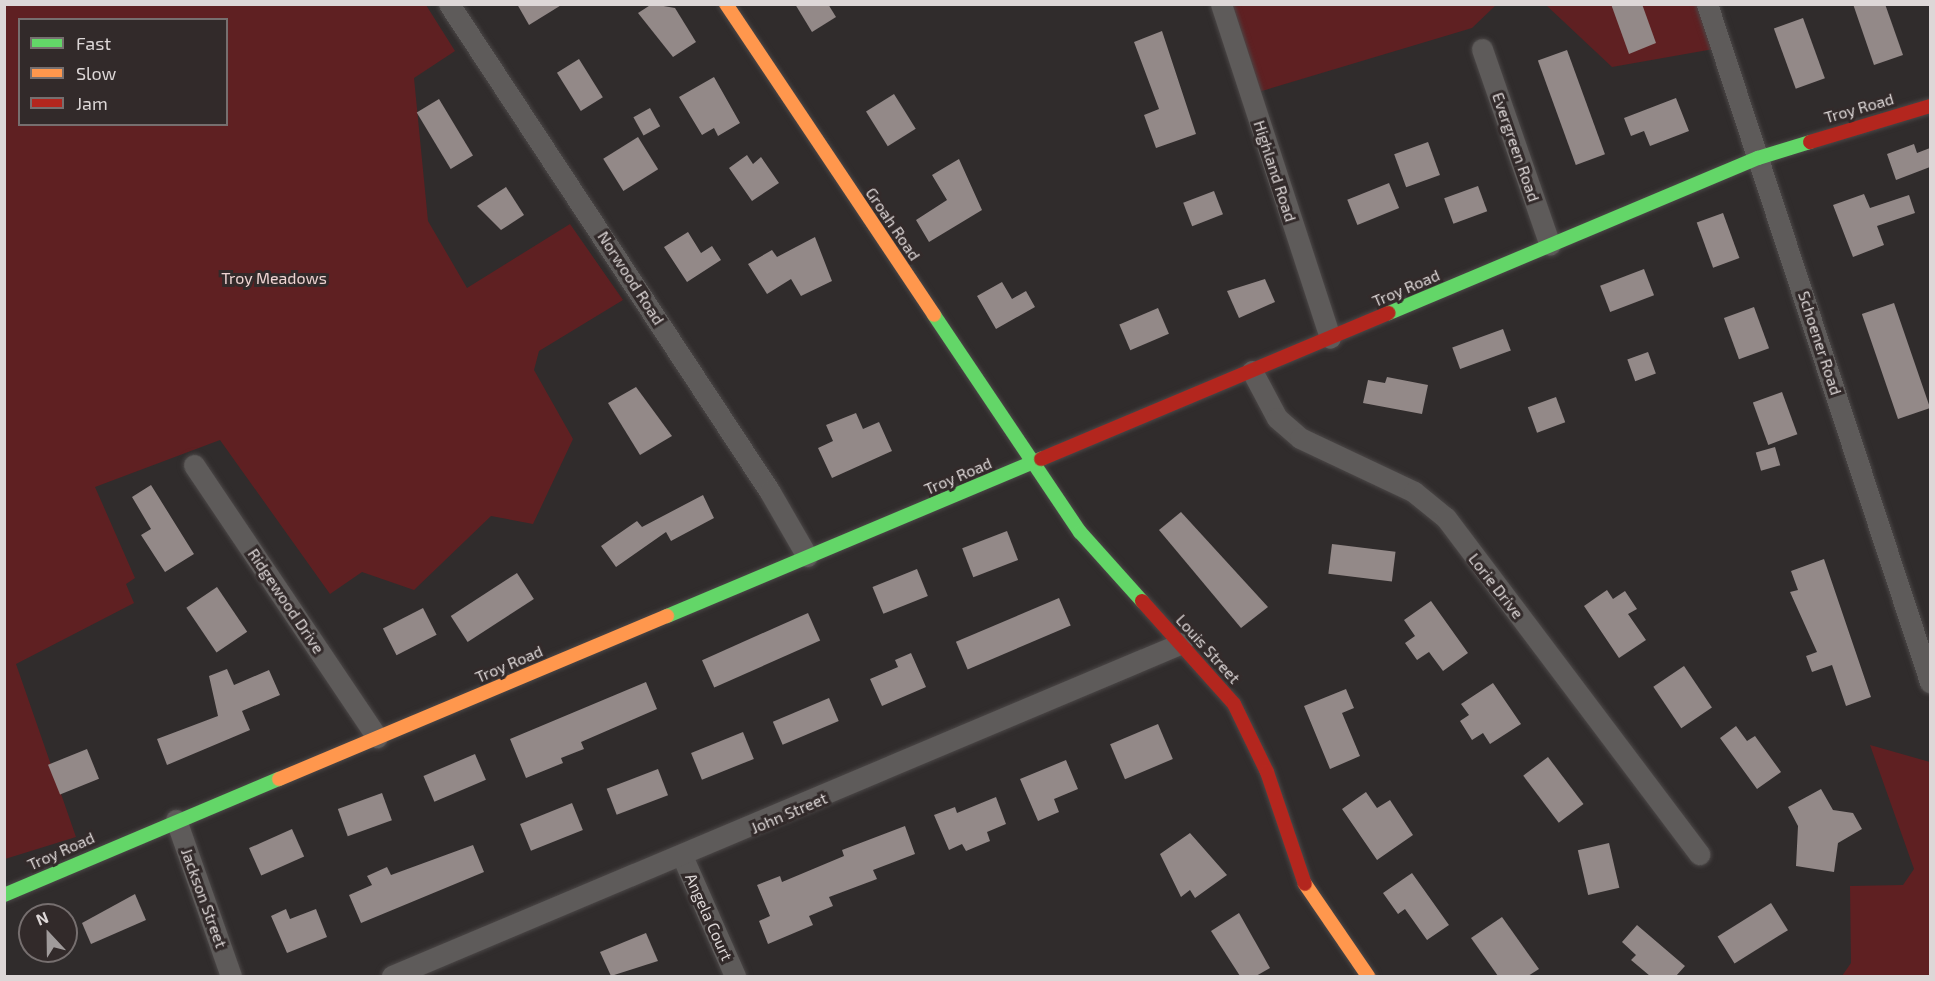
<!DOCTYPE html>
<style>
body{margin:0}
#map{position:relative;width:1935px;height:981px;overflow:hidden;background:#302c2c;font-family:"Exo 2",sans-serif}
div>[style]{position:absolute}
.green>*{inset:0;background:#5f2022}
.building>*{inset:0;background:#938988;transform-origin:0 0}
.roads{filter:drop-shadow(0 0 2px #4b4747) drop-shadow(0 0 2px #4b4747)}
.street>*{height:21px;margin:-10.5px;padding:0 10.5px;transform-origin:10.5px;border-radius:10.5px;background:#5e5b5a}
.fast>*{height:14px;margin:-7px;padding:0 7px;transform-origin:7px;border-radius:7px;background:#63d668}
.slow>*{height:14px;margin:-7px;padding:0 7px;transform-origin:7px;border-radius:7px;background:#ff974d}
.jam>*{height:14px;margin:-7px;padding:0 7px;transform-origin:7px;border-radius:7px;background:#b3261e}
span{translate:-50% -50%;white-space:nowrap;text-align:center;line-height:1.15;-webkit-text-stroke:6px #322a2a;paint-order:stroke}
.street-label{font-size:16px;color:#ddd7d7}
.park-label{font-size:16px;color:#eed4d2}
.frame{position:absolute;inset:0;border:6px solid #ddd7d7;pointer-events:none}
.legend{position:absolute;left:18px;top:18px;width:210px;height:108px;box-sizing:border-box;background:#322a2a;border:2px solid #766f6f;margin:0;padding:8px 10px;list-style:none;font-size:18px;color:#ddd7d7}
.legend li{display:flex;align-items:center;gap:12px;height:30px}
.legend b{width:30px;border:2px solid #766f6f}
.north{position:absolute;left:18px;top:903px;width:60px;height:60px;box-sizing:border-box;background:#322a2a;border:2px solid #766f6f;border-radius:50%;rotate:338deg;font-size:16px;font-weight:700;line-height:24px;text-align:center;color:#ddd7d7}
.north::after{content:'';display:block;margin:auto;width:21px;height:27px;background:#a09b9b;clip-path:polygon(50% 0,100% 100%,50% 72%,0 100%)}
</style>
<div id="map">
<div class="green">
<i style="clip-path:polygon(evenodd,4px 5px,426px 5px,455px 51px,414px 78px,428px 221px,467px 288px,570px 224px,623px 300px,539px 351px,534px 370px,573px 439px,533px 524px,491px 516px,414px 590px,362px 572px,330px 594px,220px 440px,95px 487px,135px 578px,126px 584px,134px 603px,16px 664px,76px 837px,5px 859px,4px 5px,20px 20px,226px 20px,226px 124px,20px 124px,20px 20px)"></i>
<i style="clip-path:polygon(1227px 5px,1496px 5px,1472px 28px,1255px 93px)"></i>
<i style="clip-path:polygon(1546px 5px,1708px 5px,1725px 47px,1612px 67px)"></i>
<i style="clip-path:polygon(1870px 745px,1930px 762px,1930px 976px,1842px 976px,1851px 963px,1850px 886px,1903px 885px,1914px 869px)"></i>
</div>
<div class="building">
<i style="clip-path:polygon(517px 4px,563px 4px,529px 25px)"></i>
<i style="clip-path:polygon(652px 4px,675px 8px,696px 42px,673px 57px,638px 13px)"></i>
<i style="clip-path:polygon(795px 4px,828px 4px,836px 17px,812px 32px)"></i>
<i style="clip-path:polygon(1611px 4px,1642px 4px,1656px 43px,1629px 54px)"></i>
<i style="clip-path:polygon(1853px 4px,1885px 4px,1903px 55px,1874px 65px)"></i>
<i style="left:1803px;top:18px;width:64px;height:31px;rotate:70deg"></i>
<i style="clip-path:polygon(1162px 31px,1196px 134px,1156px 148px,1144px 115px,1159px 109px,1134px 42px)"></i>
<i style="left:1567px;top:50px;width:111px;height:31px;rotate:70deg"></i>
<i style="left:579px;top:59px;width:45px;height:26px;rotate:58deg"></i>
<i style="clip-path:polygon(714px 77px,740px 123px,718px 136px,714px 128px,702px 135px,679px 97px)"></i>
<i style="left:894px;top:94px;width:41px;height:33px;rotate:58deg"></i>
<i style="clip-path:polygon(1676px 98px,1689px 131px,1650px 146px,1644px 131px,1631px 136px,1624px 118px)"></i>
<i style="left:439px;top:99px;width:66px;height:26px;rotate:59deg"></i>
<i style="left:650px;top:108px;width:21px;height:19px;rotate:61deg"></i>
<i style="left:638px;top:137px;width:38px;height:41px;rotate:58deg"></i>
<i style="left:1428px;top:142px;width:35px;height:36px;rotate:70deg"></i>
<i style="clip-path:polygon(1914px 144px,1917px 153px,1930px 148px,1930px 167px,1896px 180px,1887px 154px)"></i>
<i style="clip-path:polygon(747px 155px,753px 164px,761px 157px,779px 183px,752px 201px,729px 168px)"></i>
<i style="clip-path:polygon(959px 159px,982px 210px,929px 242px,916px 220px,947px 200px,932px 175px)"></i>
<i style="left:1389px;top:183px;width:27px;height:45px;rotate:68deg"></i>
<i style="left:1478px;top:186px;width:27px;height:36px;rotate:70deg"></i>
<i style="clip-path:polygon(506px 187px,524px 215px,501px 230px,477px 206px)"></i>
<i style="left:1214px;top:191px;width:25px;height:33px;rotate:69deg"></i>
<i style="clip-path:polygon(1864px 194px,1870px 208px,1909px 195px,1915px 213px,1877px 226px,1884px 245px,1853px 257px,1833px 205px)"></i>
<i style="left:1723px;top:213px;width:48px;height:28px;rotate:70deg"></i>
<i style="clip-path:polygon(688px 232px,701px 253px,712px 246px,721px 260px,687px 282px,664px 247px)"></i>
<i style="clip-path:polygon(815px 237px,832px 281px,801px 296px,791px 279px,767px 294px,748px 264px,772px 250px,777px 257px)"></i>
<i style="left:1644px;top:269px;width:28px;height:47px;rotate:69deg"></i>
<i style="clip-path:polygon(1265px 279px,1275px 302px,1239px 318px,1227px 291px)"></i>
<i style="clip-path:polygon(1002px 282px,1012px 299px,1026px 291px,1035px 307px,996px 329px,977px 296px)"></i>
<i style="left:1894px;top:303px;width:111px;height:34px;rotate:71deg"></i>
<i style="left:1754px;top:307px;width:44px;height:32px;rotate:70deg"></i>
<i style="left:1158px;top:308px;width:28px;height:42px;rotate:67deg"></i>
<i style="left:1503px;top:329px;width:23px;height:54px;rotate:70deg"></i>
<i style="left:1648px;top:352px;width:23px;height:22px;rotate:70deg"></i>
<i style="clip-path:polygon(1387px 377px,1428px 385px,1422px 414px,1363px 403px,1368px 380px,1385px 383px)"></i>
<i style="clip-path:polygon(636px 387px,672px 436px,640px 455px,608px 403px)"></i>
<i style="left:1782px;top:392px;width:45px;height:31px;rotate:70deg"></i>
<i style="left:1556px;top:397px;width:27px;height:30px;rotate:70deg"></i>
<i style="clip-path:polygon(856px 413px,863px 429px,879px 422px,892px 451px,832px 478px,818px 448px,833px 441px,826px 425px)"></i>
<i style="left:1775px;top:447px;width:19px;height:20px;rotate:74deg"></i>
<i style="clip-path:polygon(151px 485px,194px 554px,165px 572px,141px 535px,151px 529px,132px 497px)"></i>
<i style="clip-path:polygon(703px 495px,714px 518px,671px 541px,666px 532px,616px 567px,601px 546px,637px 521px,642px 527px)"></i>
<i style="clip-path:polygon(1181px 512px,1268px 607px,1241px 628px,1159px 530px)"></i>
<i style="left:1007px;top:531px;width:31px;height:48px;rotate:69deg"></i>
<i style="left:1332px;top:544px;width:64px;height:30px;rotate:7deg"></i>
<i style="clip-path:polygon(1824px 559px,1871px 697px,1846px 706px,1832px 665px,1812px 672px,1806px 656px,1817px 652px,1790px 592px,1798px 590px,1791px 571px)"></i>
<i style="left:917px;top:569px;width:29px;height:48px;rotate:68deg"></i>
<i style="left:517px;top:573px;width:31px;height:79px;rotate:57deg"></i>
<i style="left:217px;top:587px;width:54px;height:37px;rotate:56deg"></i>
<i style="clip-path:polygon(1607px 590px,1613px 599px,1625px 591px,1637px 609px,1628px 614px,1646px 640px,1619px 658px,1584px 606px)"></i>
<i style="left:1059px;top:598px;width:30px;height:112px;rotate:67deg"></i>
<i style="clip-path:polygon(1431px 601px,1468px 653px,1443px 671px,1429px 652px,1417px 660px,1405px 643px,1415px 636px,1404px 620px)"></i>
<i style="left:423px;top:608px;width:30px;height:45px;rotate:63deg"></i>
<i style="left:808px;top:613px;width:30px;height:116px;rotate:66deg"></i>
<i style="clip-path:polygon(911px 653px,926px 687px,882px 706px,870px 679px,898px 667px,895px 660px)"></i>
<i style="left:1684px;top:666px;width:50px;height:37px;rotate:56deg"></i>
<i style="clip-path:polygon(227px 669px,234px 685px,269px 670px,280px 695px,242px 711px,250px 730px,167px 765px,157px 739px,218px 716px,209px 676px)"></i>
<i style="clip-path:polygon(646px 682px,657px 709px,581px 742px,584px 749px,561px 758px,563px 763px,526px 778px,510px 739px)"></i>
<i style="clip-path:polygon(1493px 683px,1521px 724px,1490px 744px,1483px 733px,1472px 740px,1460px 721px,1469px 715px,1461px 704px)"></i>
<i style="clip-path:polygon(1346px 689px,1354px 708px,1342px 713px,1360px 756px,1330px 769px,1304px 706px)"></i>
<i style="left:829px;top:698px;width:25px;height:61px;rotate:67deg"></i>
<i style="left:1158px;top:724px;width:38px;height:52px;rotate:67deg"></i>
<i style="clip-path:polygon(1736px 726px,1747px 741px,1755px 736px,1781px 772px,1757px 789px,1720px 738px)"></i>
<i style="left:743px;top:732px;width:29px;height:56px;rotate:68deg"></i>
<i style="left:87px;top:749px;width:32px;height:42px;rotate:68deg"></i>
<i style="left:475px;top:754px;width:28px;height:56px;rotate:67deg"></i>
<i style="left:1548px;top:757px;width:59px;height:31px;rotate:53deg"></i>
<i style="clip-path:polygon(1066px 760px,1078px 789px,1054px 799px,1059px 812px,1038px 821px,1020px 779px)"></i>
<i style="left:658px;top:769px;width:28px;height:55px;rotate:69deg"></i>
<i style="clip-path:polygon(1821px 789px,1833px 810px,1853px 813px,1862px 829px,1838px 843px,1834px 872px,1796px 866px,1798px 826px,1788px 807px)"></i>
<i style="clip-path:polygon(1366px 792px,1377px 808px,1390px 800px,1413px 835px,1377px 860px,1342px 809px)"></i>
<i style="left:382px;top:793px;width:29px;height:47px;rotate:70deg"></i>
<i style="clip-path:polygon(996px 797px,1006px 824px,987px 832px,990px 841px,966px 851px,962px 844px,949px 850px,934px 815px,955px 807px,957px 813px)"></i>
<i style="left:572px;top:803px;width:29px;height:56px;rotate:68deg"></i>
<i style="clip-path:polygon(905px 826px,915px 854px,873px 870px,877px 879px,829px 897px,833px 906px,809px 916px,813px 925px,768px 944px,759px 921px,770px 916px,757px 885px,780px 876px,782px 882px,844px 856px,842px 850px)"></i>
<i style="left:292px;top:829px;width:30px;height:47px;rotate:66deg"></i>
<i style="clip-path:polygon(1190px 833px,1227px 875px,1195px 898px,1190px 890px,1181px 897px,1160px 854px)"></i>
<i style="left:1609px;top:843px;width:46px;height:32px;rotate:77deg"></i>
<i style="clip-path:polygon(473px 845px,484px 872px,361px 923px,349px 895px,372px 885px,367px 876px,387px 867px,391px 875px)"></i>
<i style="clip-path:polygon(1412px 873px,1449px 925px,1427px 940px,1405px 909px,1398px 914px,1383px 893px)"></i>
<i style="clip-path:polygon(135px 894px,146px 920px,91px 944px,82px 923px)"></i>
<i style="left:1771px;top:903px;width:32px;height:63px;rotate:58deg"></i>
<i style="clip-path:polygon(286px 909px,290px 919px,316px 909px,327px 937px,287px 953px,271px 916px)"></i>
<i style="clip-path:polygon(1239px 913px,1270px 968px,1256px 976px,1240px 976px,1211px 931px)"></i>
<i style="clip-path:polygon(1502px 917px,1539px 969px,1528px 976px,1498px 976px,1471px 938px)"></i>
<i style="clip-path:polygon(1637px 925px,1685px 966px,1676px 976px,1650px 976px,1631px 960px,1636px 955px,1622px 942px)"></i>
<i style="clip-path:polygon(646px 933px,658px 961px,611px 976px,600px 952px)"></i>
</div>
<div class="roads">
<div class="street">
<i style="left:449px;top:4px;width:584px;rotate:56.66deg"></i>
<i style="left:770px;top:492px;width:74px;rotate:60deg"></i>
<i style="left:1221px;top:4px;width:351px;rotate:71.9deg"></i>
<i style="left:1707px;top:4px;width:714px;rotate:71.79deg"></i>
<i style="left:1482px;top:49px;width:207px;rotate:70.9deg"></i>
<i style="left:1252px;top:371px;width:53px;rotate:62deg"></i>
<i style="left:1277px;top:418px;width:30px;rotate:41deg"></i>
<i style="left:1300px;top:438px;width:126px;rotate:25.3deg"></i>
<i style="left:1414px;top:492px;width:41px;rotate:39.1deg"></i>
<i style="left:1446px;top:518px;width:421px;rotate:53deg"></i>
<i style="left:194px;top:465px;width:328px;rotate:56.1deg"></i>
<i style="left:176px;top:820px;width:165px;rotate:70.6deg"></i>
<i style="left:683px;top:858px;width:129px;rotate:66.2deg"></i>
<i style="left:392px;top:976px;width:857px;rotate:-22.86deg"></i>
</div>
<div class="fast">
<i style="left:1389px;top:313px;width:400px;rotate:-22.8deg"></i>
<i style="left:1758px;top:158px;width:54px;rotate:-17.1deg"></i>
<i style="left:934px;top:315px;width:262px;rotate:56.1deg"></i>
<i style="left:1080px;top:532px;width:93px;rotate:48.1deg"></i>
<i style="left:667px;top:616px;width:406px;rotate:-22.8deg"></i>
<i style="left:4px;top:895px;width:298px;rotate:-22.9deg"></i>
</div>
<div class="slow">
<i style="left:726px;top:4px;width:374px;rotate:56.2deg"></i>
<i style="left:279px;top:779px;width:421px;rotate:-22.8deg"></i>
<i style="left:1305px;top:884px;width:112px;rotate:55.6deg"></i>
</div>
<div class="jam">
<i style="left:1810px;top:142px;width:125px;rotate:-16.7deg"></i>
<i style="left:1041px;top:459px;width:377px;rotate:-22.8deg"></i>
<i style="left:1142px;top:601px;width:138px;rotate:48.2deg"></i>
<i style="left:1234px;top:704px;width:76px;rotate:64.1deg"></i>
<i style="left:1267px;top:772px;width:118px;rotate:71.3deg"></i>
</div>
</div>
<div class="street-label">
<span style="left:1859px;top:108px;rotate:-16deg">Troy Road</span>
<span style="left:1516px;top:147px;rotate:71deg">Evergreen Road</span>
<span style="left:1275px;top:171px;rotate:72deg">Highland Road</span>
<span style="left:893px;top:224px;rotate:56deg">Groah Road</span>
<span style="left:631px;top:278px;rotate:57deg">Norwood Road</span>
<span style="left:1406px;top:288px;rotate:-23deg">Troy Road</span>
<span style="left:1820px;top:343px;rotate:72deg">Schoener Road</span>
<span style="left:958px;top:476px;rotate:-23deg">Troy Road</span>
<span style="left:1496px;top:586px;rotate:52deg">Lorie Drive</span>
<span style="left:286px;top:601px;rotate:56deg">Ridgewood Drive</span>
<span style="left:1208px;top:649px;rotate:48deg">Louis Street</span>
<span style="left:509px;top:664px;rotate:-23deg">Troy Road</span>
<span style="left:789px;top:813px;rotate:-23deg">John Street</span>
<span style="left:61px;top:851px;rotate:-24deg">Troy Road</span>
<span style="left:204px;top:898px;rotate:70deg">Jackson Street</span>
<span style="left:709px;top:917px;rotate:66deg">Angela Court</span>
</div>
<div class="park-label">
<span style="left:274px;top:278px">Troy Meadows</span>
</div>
<div class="frame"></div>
<ul class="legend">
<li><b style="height:8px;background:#63d668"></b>Fast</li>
<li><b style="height:8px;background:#ff974d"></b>Slow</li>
<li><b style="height:8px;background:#b3261e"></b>Jam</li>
</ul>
<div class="north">N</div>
</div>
